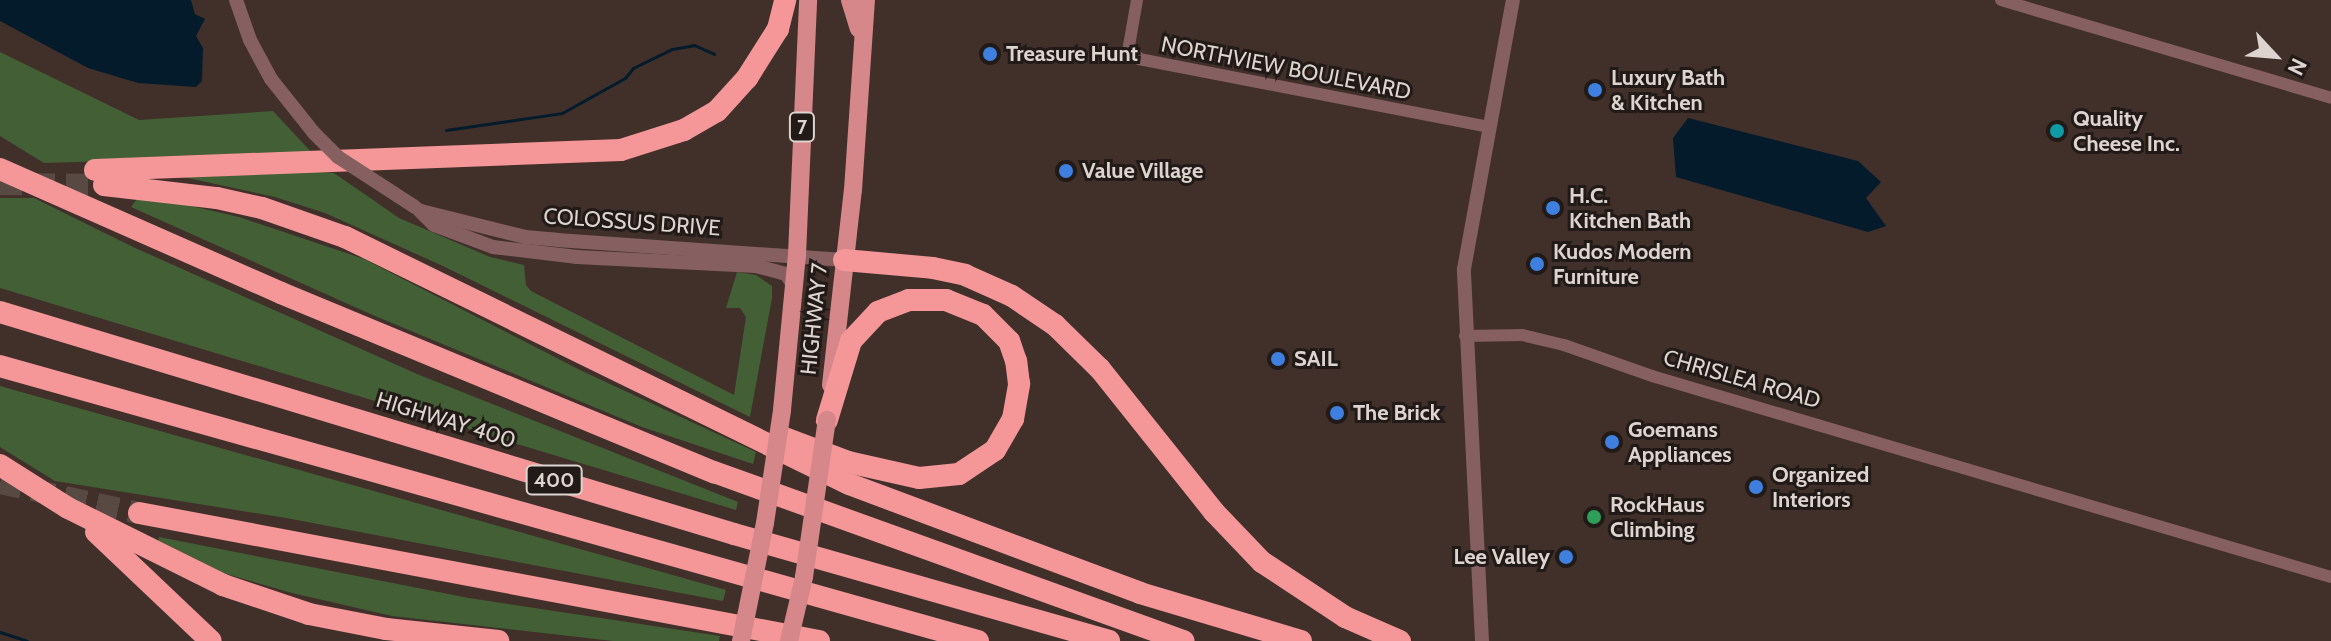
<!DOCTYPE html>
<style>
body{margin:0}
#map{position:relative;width:2331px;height:641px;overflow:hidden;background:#403029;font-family:Cabin,sans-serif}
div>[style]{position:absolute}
.green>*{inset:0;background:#435f36}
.water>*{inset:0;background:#041b2c}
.stream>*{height:3px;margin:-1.5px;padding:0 1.5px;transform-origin:1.5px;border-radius:1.5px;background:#041b2c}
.motorway-tunnel>*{height:22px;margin-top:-11px;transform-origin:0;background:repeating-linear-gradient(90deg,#584942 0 22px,transparent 0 33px)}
.minor>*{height:12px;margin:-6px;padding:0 6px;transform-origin:6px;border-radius:6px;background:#865f60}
.tertiary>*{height:14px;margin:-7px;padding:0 7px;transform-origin:7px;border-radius:7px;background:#865f60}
.primary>*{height:18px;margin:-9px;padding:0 9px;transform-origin:9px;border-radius:9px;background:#d68789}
.motorway>*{height:22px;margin:-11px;padding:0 11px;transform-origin:11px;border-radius:11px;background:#f59699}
.tertiary-bridge>*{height:14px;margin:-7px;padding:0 7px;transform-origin:7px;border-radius:7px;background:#865f60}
.primary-bridge>*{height:18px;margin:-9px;padding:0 9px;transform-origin:9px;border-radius:9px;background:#d68789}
.dots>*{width:22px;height:22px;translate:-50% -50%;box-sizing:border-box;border:4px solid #211a17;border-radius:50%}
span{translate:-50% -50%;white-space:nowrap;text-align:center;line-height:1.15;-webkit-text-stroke:6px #211a17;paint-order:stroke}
.shield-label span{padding:2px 6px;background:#211a17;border:2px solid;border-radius:6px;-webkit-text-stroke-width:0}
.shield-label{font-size:20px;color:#ded4cf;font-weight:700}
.poi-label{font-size:22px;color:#ded4cf;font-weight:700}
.left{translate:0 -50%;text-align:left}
.right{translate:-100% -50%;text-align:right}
.street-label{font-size:22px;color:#ded4cf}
.north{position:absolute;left:2235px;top:16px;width:80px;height:80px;-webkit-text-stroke:6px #211a17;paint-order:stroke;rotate:116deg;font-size:22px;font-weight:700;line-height:32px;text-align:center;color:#ded4cf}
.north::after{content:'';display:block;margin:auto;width:28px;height:36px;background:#ded4cf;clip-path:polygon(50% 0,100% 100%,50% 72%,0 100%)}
</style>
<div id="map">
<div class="green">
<i style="clip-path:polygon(0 52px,139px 120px,273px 111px,314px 155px,44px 163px,0 136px)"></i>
<i style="clip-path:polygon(307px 171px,334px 173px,399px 218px,490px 257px,524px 265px,526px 285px,531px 291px,734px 395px,746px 317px,740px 308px,726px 308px,737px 272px,756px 275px,772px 286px,772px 298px,750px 417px,443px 266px,325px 213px,275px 197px,183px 177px)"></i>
<i style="clip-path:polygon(0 198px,34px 198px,133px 247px,417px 374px,738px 502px,736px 510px,0 288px)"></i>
<i style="clip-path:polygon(137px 199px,165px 200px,239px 217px,364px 259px,582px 371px,756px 452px,753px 464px,642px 427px,375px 316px,131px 207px)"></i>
<i style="clip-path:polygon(0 386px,726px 590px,723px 601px,286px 518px,55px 481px,0 447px)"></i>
<i style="clip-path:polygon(159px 537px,469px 598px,720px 636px,719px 641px,613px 641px,392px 616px,292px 593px,223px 573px,158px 540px)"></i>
</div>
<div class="water">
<i style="clip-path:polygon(0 0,191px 0,195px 14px,205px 19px,196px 36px,203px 48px,202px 81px,196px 87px,138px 83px,88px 68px,0 21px)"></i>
<i style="clip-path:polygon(1688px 118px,1858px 161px,1881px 182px,1866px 198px,1886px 226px,1868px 232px,1676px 177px,1673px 138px)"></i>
</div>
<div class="stream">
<i style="left:446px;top:130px;width:117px;rotate:-8.3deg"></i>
<i style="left:562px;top:113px;width:72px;rotate:-29.1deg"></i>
<i style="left:625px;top:78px;width:13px;rotate:-51deg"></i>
<i style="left:633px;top:68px;width:43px;rotate:-26deg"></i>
<i style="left:672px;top:49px;width:22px;rotate:-10deg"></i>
<i style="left:694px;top:45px;width:22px;rotate:24deg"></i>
<i style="left:0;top:632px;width:28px;rotate:18deg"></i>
</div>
<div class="motorway-tunnel">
<i style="left:0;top:184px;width:104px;rotate:0.6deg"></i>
<i style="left:0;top:483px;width:142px;rotate:12.2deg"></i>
</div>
<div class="minor">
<i style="left:1137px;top:0;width:47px;rotate:99.9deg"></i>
<i style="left:1129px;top:46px;width:16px;rotate:52deg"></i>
<i style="left:1139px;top:59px;width:356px;rotate:11deg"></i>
<i style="left:2001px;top:0;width:344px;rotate:16.5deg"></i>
<i style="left:1465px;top:336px;width:57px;rotate:-1deg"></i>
<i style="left:1522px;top:335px;width:43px;rotate:13.4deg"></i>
<i style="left:1564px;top:345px;width:93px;rotate:19.4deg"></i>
<i style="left:1652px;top:376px;width:708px;rotate:16.49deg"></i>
</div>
<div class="tertiary">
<i style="left:236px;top:0;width:42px;rotate:70.7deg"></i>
<i style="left:250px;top:40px;width:44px;rotate:61.7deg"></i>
<i style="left:271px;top:79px;width:69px;rotate:51.5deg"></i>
<i style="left:419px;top:210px;width:21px;rotate:45deg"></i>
<i style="left:434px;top:225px;width:63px;rotate:20.4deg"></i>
<i style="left:493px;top:247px;width:85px;rotate:6.8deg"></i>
<i style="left:577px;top:257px;width:179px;rotate:2.9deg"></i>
<i style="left:756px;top:266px;width:31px;rotate:15deg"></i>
<i style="left:786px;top:274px;width:14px;rotate:56deg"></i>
<i style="left:421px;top:211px;width:107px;rotate:14deg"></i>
<i style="left:525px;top:237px;width:32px;rotate:5deg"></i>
<i style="left:557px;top:240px;width:288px;rotate:4deg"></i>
<i style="left:1482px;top:641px;width:372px;rotate:-92.8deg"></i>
<i style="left:1464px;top:269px;width:273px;rotate:-79.7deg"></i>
</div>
<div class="primary">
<i style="left:850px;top:0;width:30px;rotate:73deg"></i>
<i style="left:831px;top:385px;width:196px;rotate:-83.6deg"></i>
<i style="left:853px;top:190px;width:190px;rotate:-86.1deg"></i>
<i style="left:782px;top:410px;width:156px;rotate:-84.5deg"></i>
<i style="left:797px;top:255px;width:255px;rotate:-87.5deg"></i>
</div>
<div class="motorway">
<i style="left:0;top:169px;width:307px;rotate:23.8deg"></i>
<i style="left:281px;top:293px;width:469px;rotate:22.5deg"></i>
<i style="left:714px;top:472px;width:499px;rotate:19.8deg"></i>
<i style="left:95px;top:170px;width:526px;rotate:-2.18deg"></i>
<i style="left:621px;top:150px;width:66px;rotate:-17.6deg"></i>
<i style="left:684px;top:130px;width:38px;rotate:-30deg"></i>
<i style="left:717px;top:111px;width:45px;rotate:-47.7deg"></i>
<i style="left:747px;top:78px;width:58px;rotate:-57.7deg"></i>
<i style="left:778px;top:29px;width:30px;rotate:-76deg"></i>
<i style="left:104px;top:185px;width:114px;rotate:6.6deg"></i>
<i style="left:217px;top:198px;width:46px;rotate:12.5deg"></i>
<i style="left:262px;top:208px;width:88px;rotate:19.3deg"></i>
<i style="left:345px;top:237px;width:561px;rotate:26.11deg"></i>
<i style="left:849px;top:484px;width:311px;rotate:20.5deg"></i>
<i style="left:1140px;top:593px;width:168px;rotate:16.6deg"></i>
<i style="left:844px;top:260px;width:89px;rotate:5.1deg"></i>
<i style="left:933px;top:268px;width:33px;rotate:12deg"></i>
<i style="left:965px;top:275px;width:51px;rotate:24.1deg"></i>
<i style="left:1012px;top:296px;width:52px;rotate:34deg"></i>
<i style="left:1055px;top:325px;width:63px;rotate:44.4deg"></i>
<i style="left:1100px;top:369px;width:183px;rotate:51.4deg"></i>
<i style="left:1214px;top:512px;width:69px;rotate:46.2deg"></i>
<i style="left:1262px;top:562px;width:100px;rotate:33.5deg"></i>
<i style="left:1345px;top:617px;width:60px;rotate:23.6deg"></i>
<i style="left:0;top:312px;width:767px;rotate:16.83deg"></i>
<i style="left:734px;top:534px;width:390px;rotate:15.9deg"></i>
<i style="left:0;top:366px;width:1016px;rotate:15.71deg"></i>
<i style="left:782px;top:437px;width:71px;rotate:20.7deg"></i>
<i style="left:848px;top:462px;width:73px;rotate:12.7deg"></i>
<i style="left:919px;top:478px;width:40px;rotate:-5.7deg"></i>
<i style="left:959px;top:474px;width:43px;rotate:-33.7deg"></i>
<i style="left:995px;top:450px;width:36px;rotate:-60deg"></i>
<i style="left:1013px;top:419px;width:36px;rotate:-80deg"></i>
<i style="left:1019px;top:384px;width:23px;rotate:-97deg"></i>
<i style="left:1016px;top:361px;width:21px;rotate:-109deg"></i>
<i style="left:1009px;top:341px;width:37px;rotate:-135deg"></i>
<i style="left:983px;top:315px;width:40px;rotate:-158deg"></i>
<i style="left:946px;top:300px;width:37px;rotate:180deg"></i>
<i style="left:909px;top:300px;width:33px;rotate:159deg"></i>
<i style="left:878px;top:312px;width:40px;rotate:133deg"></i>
<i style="left:851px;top:341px;width:83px;rotate:106.9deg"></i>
<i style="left:0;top:465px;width:80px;rotate:32.3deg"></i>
<i style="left:68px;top:508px;width:173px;rotate:26.4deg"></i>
<i style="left:223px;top:585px;width:91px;rotate:18.6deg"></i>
<i style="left:309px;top:614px;width:78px;rotate:11deg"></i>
<i style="left:386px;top:629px;width:113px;rotate:6.1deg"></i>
<i style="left:139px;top:513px;width:692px;rotate:10.66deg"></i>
<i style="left:96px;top:532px;width:158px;rotate:43.5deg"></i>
</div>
<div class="tertiary-bridge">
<i style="left:314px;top:133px;width:34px;rotate:45deg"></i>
<i style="left:338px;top:157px;width:92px;rotate:33deg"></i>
</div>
<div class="primary-bridge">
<i style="left:741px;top:641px;width:120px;rotate:-78.5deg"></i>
<i style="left:765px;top:523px;width:114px;rotate:-81.4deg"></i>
<i style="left:789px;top:641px;width:66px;rotate:-76.8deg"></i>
<i style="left:804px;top:577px;width:159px;rotate:-81.7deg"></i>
</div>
<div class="dots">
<i style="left:990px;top:54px;background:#3f7fe0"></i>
<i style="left:1595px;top:90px;background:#3f7fe0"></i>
<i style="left:2057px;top:131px;background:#0f9aa8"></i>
<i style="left:1066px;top:171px;background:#3f7fe0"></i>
<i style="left:1553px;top:208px;background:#3f7fe0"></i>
<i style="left:1537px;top:264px;background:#3f7fe0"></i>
<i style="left:1278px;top:359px;background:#3f7fe0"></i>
<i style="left:1337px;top:413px;background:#3f7fe0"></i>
<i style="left:1612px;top:442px;background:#3f7fe0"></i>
<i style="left:1756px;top:487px;background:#3f7fe0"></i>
<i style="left:1594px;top:517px;background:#2e9e5b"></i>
<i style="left:1566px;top:557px;background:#3f7fe0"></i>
</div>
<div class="shield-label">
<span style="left:802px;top:127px">7</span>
<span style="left:554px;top:480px">400</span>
</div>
<div class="poi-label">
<span class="left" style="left:1006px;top:54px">Treasure Hunt</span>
<span class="left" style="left:1611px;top:90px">Luxury Bath<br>&amp; Kitchen</span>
<span class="left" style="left:2073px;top:131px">Quality<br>Cheese Inc.</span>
<span class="left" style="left:1082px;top:171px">Value Village</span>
<span class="left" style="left:1569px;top:208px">H.C.<br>Kitchen Bath</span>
<span class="left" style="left:1553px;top:264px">Kudos Modern<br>Furniture</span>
<span class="left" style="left:1294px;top:359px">SAIL</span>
<span class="left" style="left:1353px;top:413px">The Brick</span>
<span class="left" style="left:1628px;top:442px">Goemans<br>Appliances</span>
<span class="left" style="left:1772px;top:487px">Organized<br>Interiors</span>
<span class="left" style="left:1610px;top:517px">RockHaus<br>Climbing</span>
<span class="right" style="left:1550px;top:557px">Lee Valley</span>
</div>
<div class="street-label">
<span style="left:1286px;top:68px;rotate:11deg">NORTHVIEW BOULEVARD</span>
<span style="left:632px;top:222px;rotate:4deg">COLOSSUS DRIVE</span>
<span style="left:814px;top:319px;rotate:-84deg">HIGHWAY 7</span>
<span style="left:1742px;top:379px;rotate:16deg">CHRISLEA ROAD</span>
<span style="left:446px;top:420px;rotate:17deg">HIGHWAY 400</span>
</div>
<div class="north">N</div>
</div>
